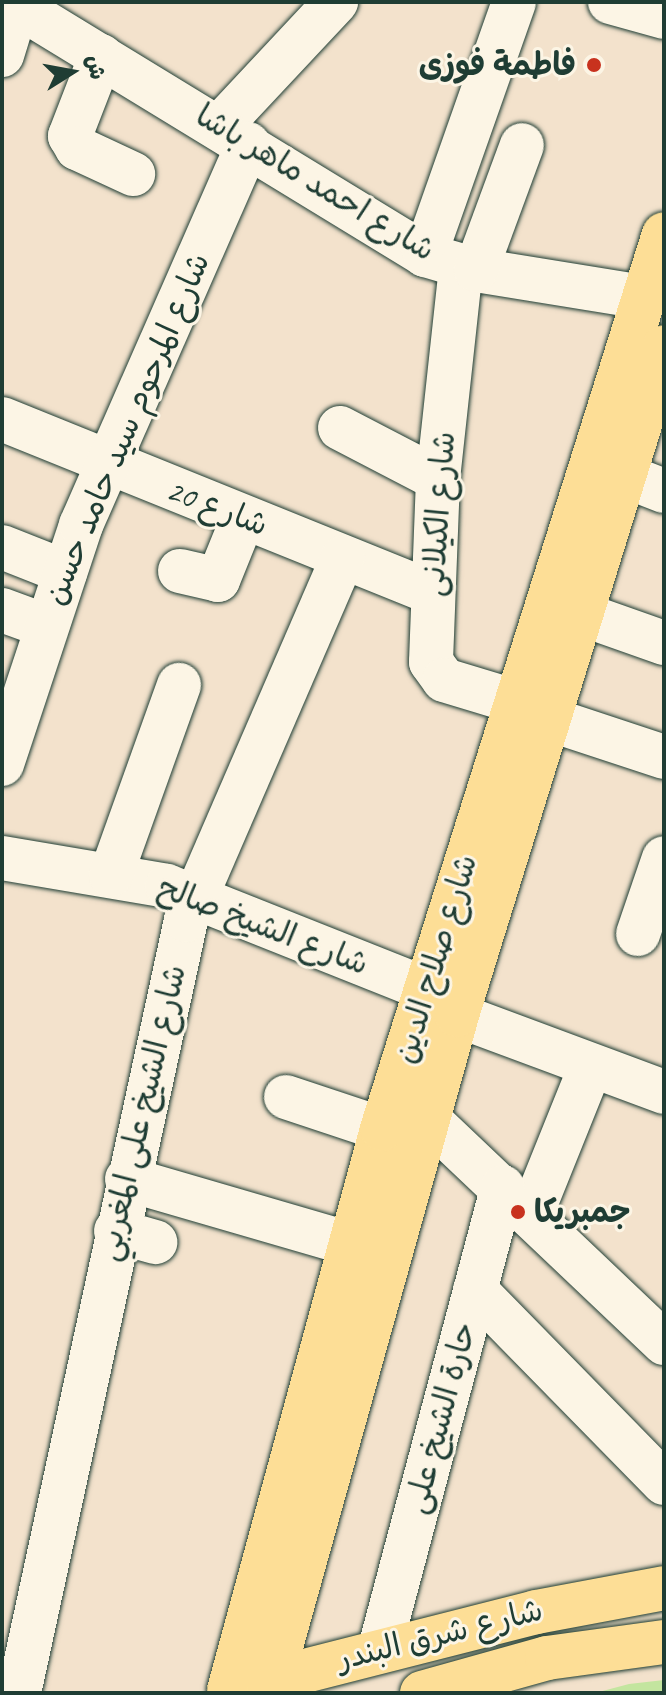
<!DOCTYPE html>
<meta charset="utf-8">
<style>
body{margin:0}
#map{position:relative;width:666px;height:1695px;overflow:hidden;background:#f3e2cc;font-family:Caveat,"Playpen Sans Arabic",sans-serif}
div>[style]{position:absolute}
.green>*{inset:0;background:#c3e59f}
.roads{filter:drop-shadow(0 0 2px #1f3d34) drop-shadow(0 0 2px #1f3d34)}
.minor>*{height:44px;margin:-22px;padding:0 22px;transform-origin:22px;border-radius:22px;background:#fcf5e5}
.major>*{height:44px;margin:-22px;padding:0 22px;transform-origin:22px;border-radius:22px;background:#fdde96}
.dots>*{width:22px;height:22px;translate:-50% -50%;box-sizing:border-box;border:4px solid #fcf5e5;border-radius:50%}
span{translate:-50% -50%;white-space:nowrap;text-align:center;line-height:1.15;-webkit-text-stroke:6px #fcf5e5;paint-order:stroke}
.poi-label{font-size:32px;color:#1f3d34;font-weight:700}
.right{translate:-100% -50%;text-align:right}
.left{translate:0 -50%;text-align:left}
.street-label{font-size:32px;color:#1f3d34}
.frame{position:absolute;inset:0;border:4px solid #1f3d34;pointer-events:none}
.north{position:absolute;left:32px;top:32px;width:80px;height:80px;-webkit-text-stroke:6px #fcf5e5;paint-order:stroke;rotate:79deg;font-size:22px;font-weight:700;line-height:32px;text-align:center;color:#1f3d34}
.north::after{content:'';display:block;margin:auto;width:28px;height:36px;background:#1f3d34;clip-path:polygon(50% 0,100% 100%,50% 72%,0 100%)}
</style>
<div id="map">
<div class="green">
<i style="clip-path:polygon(664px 1680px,664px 1693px,595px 1693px,629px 1684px)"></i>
</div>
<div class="roads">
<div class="minor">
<i style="left:11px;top:2px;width:485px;rotate:31.4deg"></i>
<i style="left:425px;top:255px;width:53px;rotate:16.4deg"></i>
<i style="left:476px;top:270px;width:169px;rotate:9.2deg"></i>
<i style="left:610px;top:2px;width:56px;rotate:15.5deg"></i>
<i style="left:2px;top:55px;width:51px;rotate:-73deg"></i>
<i style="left:101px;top:56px;width:86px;rotate:111.2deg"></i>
<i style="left:70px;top:136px;width:14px;rotate:60deg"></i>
<i style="left:77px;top:148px;width:62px;rotate:24.9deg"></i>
<i style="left:220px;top:126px;width:170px;rotate:-46.9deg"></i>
<i style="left:425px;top:255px;width:268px;rotate:-70.6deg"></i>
<i style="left:461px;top:267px;width:213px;rotate:96.2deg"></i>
<i style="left:438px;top:479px;width:183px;rotate:92.2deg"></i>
<i style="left:431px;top:662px;width:22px;rotate:54deg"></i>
<i style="left:444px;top:680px;width:76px;rotate:16.8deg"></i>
<i style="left:476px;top:270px;width:133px;rotate:-69.8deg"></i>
<i style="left:2px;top:419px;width:465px;rotate:22deg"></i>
<i style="left:340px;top:428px;width:110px;rotate:27.5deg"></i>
<i style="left:623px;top:475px;width:44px;rotate:21.3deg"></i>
<i style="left:2px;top:547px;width:68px;rotate:21.6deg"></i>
<i style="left:180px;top:571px;width:39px;rotate:13deg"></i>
<i style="left:218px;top:580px;width:67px;rotate:-68deg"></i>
<i style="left:2px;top:610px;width:47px;rotate:20deg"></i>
<i style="left:579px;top:613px;width:90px;rotate:19.4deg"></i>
<i style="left:546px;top:718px;width:124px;rotate:18.3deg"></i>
<i style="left:2px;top:764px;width:252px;rotate:-71.7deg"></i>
<i style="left:81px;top:525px;width:416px;rotate:-66.3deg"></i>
<i style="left:2px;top:858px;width:167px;rotate:9.6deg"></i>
<i style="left:167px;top:886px;width:279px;rotate:21.7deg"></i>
<i style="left:111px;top:875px;width:202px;rotate:-70.3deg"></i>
<i style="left:638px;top:934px;width:80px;rotate:-71.1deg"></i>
<i style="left:457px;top:1015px;width:221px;rotate:20.4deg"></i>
<i style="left:286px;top:1097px;width:101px;rotate:18.4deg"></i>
<i style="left:427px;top:1118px;width:327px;rotate:43.5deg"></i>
<i style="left:127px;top:1179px;width:233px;rotate:16.2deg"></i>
<i style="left:531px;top:1215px;width:161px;rotate:-68.1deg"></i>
<i style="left:116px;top:1231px;width:41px;rotate:15.8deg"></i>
<i style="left:475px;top:1290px;width:270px;rotate:45.6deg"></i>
<i style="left:380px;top:1648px;width:477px;rotate:-75.1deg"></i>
<i style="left:19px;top:1693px;width:791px;rotate:-77.81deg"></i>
<i style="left:186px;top:920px;width:395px;rotate:-66.6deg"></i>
</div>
<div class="major">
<i style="left:250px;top:1685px;width:295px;rotate:-14.3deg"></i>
<i style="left:536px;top:1612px;width:130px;rotate:-10.6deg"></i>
<i style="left:229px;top:1690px;width:581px;rotate:-74.74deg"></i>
<i style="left:382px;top:1129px;width:938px;rotate:-72.51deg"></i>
<i style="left:268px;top:1693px;width:704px;rotate:-74.42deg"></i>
<i style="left:457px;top:1015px;width:699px;rotate:-72.78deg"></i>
<i style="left:422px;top:1693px;width:130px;rotate:-15.6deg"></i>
<i style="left:547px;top:1658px;width:118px;rotate:-7.8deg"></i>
</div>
</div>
<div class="dots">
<i style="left:594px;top:65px;background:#c8321e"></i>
<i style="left:518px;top:1212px;background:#c8321e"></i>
</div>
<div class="poi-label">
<span class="right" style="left:576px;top:65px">فاطمة فوزى</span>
<span class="left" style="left:534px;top:1212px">جمبريكا</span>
</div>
<div class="street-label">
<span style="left:315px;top:183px;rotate:31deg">شارع احمد ماهر باشا</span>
<span style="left:127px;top:429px;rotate:-67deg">شارع المرحوم سيد حامد حسن</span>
<span style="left:217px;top:508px;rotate:21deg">شارع 20</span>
<span style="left:439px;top:514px;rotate:-86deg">شارع الكيلانى</span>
<span style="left:263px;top:926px;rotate:21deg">شارع الشيخ صالح</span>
<span style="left:436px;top:959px;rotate:-73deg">شارع صلاح الدين</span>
<span style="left:142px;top:1113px;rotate:-77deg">شارع الشيخ على المغربي</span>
<span style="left:441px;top:1418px;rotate:-75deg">حارة الشيخ على</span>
<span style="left:440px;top:1635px;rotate:-14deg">شارع شرق البندر</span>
</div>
<div class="frame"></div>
<div class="north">ش</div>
</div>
